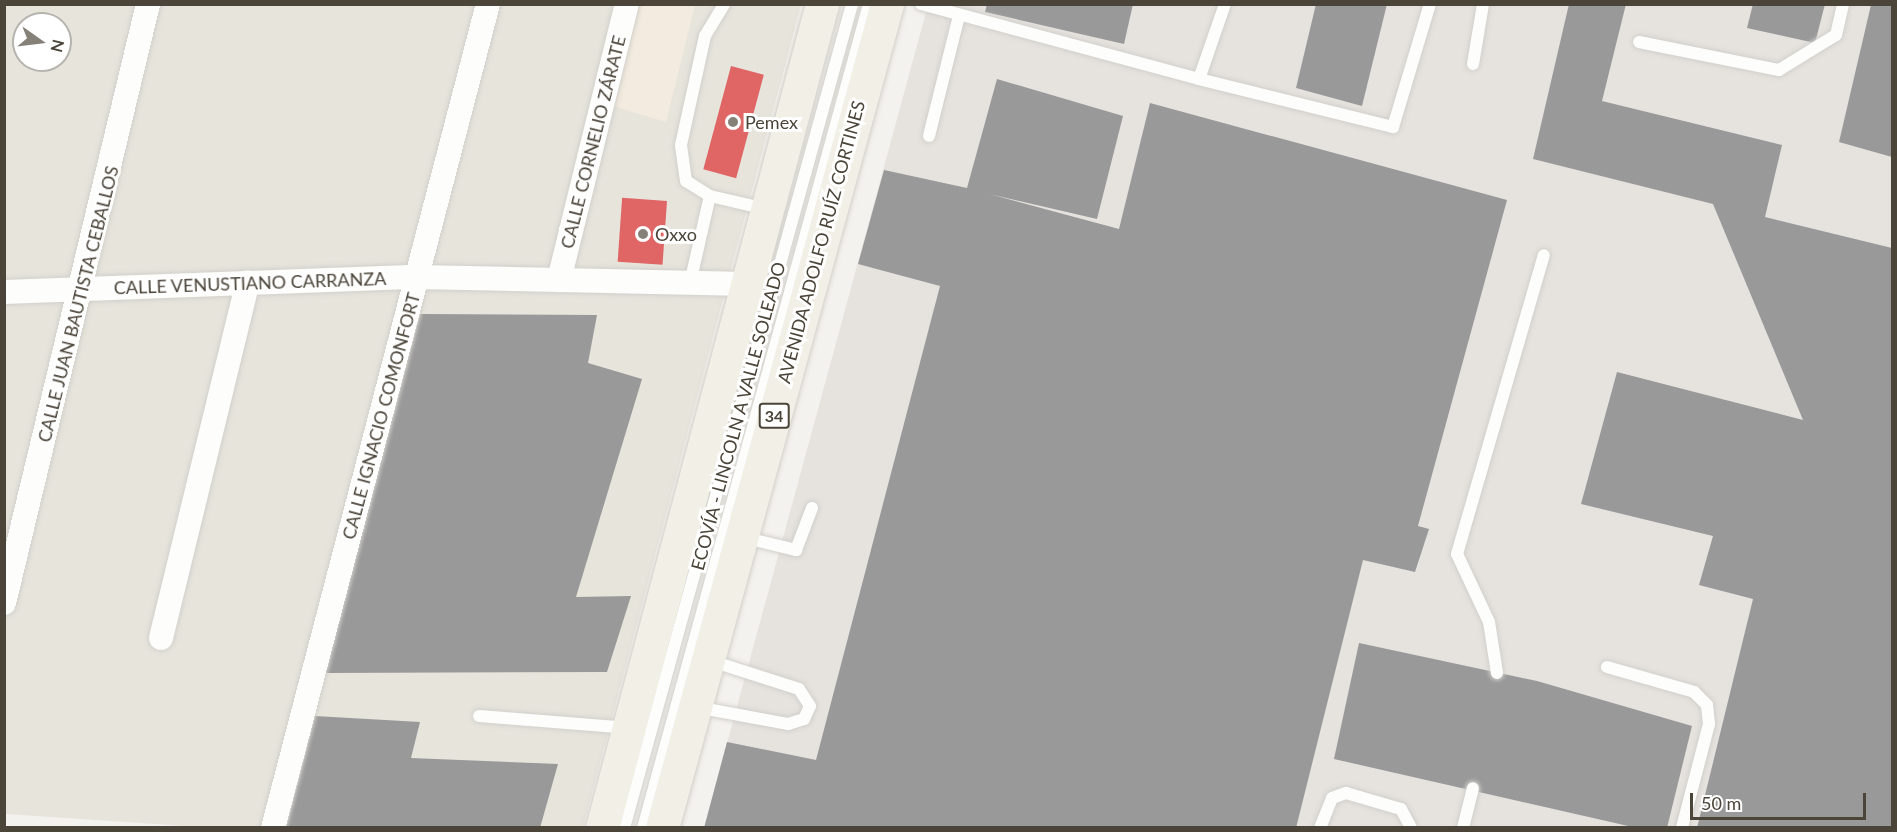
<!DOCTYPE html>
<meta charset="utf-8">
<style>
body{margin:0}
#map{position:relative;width:1897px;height:832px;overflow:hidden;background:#f4f2ee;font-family:Lato,sans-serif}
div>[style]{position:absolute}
.residential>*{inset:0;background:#e7e4dc}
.commercial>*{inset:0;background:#f3ebdf}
.industrial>*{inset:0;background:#e6e2de}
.shops>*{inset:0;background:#e06666;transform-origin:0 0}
.industry>*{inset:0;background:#999}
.roads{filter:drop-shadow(0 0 2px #d2d0cb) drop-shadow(0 0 2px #d2d0cb)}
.service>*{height:12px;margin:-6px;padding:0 6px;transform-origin:6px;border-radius:6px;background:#fdfdfc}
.minor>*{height:24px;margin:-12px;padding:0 12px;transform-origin:12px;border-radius:12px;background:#fdfdfc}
.primary>*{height:33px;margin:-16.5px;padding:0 16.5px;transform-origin:16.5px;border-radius:16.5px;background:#f2efe6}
.dots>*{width:16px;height:16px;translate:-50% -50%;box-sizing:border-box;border:3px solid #fff;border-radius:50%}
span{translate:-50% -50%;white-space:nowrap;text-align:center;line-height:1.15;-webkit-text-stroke:6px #fff;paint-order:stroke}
.shield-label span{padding:2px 4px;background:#fff;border:2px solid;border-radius:4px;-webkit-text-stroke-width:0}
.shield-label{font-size:16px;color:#4b4439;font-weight:700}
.poi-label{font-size:18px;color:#4b4439}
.left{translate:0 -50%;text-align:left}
.street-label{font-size:18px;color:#4b4439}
.frame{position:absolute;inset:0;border:6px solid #4b4439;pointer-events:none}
.north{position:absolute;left:12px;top:12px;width:60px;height:60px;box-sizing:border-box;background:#fff;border:2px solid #b7b4b0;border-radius:50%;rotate:104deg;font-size:16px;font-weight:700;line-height:24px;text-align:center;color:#4b4439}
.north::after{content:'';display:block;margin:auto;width:21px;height:27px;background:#868178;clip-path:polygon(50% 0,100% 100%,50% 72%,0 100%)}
.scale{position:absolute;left:1690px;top:793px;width:176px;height:27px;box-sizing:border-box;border:3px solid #4b4439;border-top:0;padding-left:8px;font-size:18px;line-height:21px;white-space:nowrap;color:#4b4439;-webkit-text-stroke:4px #fff;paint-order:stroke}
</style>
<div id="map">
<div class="residential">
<i style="clip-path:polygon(evenodd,4px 5px,801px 5px,583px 827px,214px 828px,5px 814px,4px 5px,24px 24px,60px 24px,60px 60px,24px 60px,24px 24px)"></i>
</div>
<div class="commercial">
<i style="clip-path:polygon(634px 5px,695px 5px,666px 122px,610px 105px)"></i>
</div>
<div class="industrial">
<i style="clip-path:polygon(928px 5px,1892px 5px,1892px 827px,704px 828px)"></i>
</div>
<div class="shops">
<i style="left:731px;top:66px;width:34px;height:107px;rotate:15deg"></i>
<i style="left:667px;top:201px;width:64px;height:45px;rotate:94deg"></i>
</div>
<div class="industry">
<i style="clip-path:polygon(987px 4px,1133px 4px,1124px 44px,985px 12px)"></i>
<i style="clip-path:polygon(1316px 4px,1387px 4px,1362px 106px,1296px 88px)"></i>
<i style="clip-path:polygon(1569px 4px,1626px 4px,1602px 101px,1782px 145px,1765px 217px,1892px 248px,1892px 828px,1697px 828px,1753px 599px,1699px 585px,1713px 536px,1581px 504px,1617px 372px,1803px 420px,1713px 204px,1533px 159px)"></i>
<i style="clip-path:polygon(1753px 4px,1825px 4px,1815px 43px,1747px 28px)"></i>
<i style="clip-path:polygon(1871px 5px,1892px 5px,1892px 157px,1839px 142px)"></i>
<i style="clip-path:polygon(997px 79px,1123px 116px,1097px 219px,989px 194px,1119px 229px,1150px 103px,1507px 200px,1418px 526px,1429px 529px,1415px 572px,1363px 560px,1296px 828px,704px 828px,727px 742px,816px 760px,940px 286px,858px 264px,884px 170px,967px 188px)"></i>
<i style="clip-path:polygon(420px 314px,597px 315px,588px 363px,642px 379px,576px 597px,631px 596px,607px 672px,325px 673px)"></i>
<i style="clip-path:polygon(1359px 643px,1537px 681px,1692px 726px,1667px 828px,1637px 828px,1334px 759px)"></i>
<i style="clip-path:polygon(315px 716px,420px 722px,411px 758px,558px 764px,540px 828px,286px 828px)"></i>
</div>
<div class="roads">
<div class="service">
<i style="left:921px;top:4px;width:288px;rotate:15.1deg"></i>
<i style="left:1199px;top:79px;width:79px;rotate:-70.9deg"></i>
<i style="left:1639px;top:42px;width:143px;rotate:11.3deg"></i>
<i style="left:1779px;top:70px;width:67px;rotate:-31.6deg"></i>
<i style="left:1836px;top:35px;width:32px;rotate:-77deg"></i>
<i style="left:1473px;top:64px;width:61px;rotate:-80.5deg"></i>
<i style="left:1199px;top:79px;width:200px;rotate:13.9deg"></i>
<i style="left:1393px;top:127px;width:128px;rotate:-73.3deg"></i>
<i style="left:929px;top:136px;width:124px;rotate:-76deg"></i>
<i style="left:710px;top:196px;width:28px;rotate:-148deg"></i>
<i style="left:686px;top:181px;width:36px;rotate:-98deg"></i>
<i style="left:681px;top:145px;width:112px;rotate:-77.6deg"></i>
<i style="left:705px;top:36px;width:37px;rotate:-59deg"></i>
<i style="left:690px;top:283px;width:89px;rotate:-77.1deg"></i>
<i style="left:710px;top:196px;width:57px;rotate:13.1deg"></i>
<i style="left:742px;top:537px;width:56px;rotate:13.5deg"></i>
<i style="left:796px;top:550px;width:45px;rotate:-69.1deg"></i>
<i style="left:1607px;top:667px;width:91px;rotate:16deg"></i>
<i style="left:1694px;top:692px;width:18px;rotate:45deg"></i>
<i style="left:1707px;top:705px;width:19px;rotate:84deg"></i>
<i style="left:1709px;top:724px;width:107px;rotate:104.6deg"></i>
<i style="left:1497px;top:673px;width:52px;rotate:-98.9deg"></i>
<i style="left:1489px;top:622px;width:75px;rotate:-115.2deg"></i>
<i style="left:1457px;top:554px;width:311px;rotate:-73.8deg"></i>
<i style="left:696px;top:707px;width:94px;rotate:10.5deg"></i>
<i style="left:788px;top:724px;width:17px;rotate:-17deg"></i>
<i style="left:804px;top:719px;width:14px;rotate:-65deg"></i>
<i style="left:810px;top:706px;width:20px;rotate:-123deg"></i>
<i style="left:799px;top:689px;width:96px;rotate:-162.3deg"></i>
<i style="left:479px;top:716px;width:148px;rotate:4.6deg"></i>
<i style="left:624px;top:828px;width:855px;rotate:-74.53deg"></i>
<i style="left:643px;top:828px;width:854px;rotate:-74.66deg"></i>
<i style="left:1320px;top:828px;width:32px;rotate:-68deg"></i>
<i style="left:1332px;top:798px;width:15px;rotate:-20deg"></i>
<i style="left:1346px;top:793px;width:57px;rotate:16.2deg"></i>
<i style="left:1401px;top:809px;width:21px;rotate:62deg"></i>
<i style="left:1463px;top:828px;width:41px;rotate:-76deg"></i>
</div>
<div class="minor">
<i style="left:559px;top:280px;width:284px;rotate:-76.2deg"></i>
<i style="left:4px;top:292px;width:413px;rotate:-2.1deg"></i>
<i style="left:417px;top:277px;width:330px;rotate:1.2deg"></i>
<i style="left:4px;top:603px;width:616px;rotate:-76.48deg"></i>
<i style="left:161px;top:638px;width:366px;rotate:-76.3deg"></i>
<i style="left:273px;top:828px;width:852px;rotate:-75.38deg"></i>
</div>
<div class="primary">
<i style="left:602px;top:828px;width:853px;rotate:-75.05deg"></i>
<i style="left:662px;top:828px;width:854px;rotate:-74.73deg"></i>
</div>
</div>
<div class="dots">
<i style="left:733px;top:122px;background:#868178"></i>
<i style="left:643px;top:234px;background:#868178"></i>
</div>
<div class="shield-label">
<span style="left:774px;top:416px">34</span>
</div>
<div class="poi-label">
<span class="left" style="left:745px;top:122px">Pemex</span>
<span class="left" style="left:655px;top:234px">Oxxo</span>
</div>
<div class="street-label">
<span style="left:593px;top:142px;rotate:-76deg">CALLE CORNELIO ZÁRATE</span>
<span style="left:821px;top:242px;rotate:-75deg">AVENIDA ADOLFO RUÍZ CORTINES</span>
<span style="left:250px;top:283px;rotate:-2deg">CALLE VENUSTIANO CARRANZA</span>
<span style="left:78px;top:304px;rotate:-76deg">CALLE JUAN BAUTISTA CEBALLOS</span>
<span style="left:381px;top:416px;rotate:-75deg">CALLE IGNACIO COMONFORT</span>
<span style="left:738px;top:416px;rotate:-75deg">ECOVÍA - LINCOLN A VALLE SOLEADO</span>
</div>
<div class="frame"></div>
<div class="north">N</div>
<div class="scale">50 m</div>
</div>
